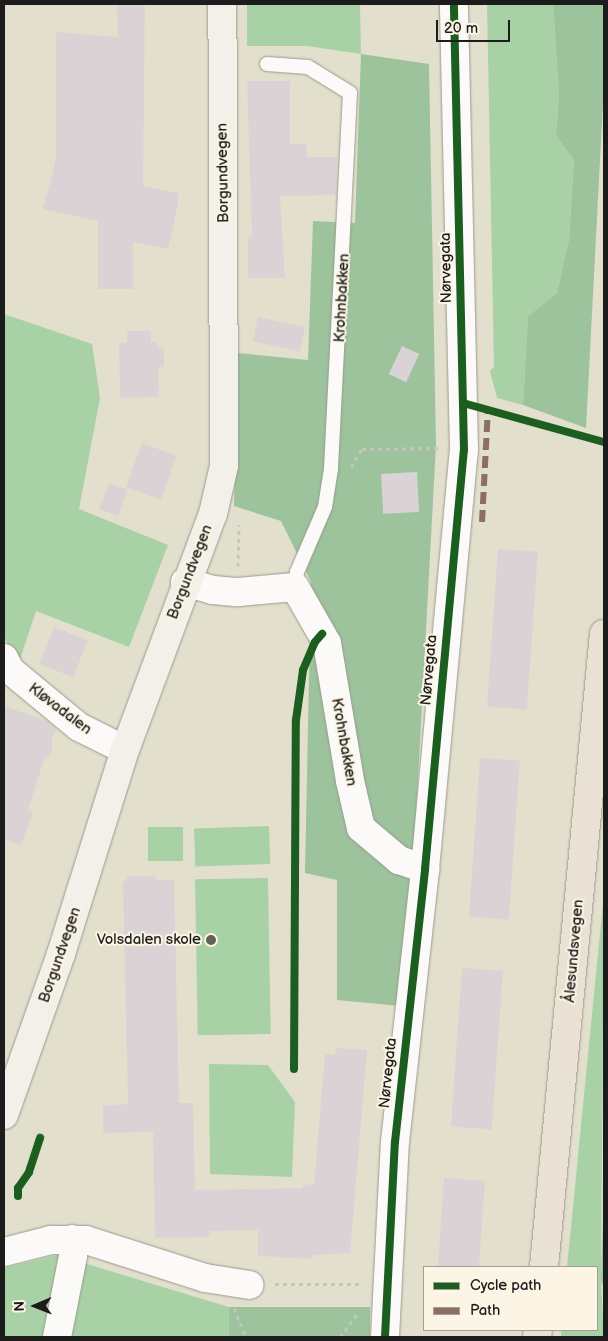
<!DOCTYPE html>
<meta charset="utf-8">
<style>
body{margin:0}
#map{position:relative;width:608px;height:1341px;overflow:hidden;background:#e3dfcd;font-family:"Balsamiq Sans",sans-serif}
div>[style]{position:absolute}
.green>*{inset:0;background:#a8d2a6;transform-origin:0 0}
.forest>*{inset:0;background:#9cc39c;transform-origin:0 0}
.building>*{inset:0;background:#dad3d6;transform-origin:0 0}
.path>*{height:3px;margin-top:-1.5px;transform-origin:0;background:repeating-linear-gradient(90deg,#c4c4c0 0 4px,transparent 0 8px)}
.roads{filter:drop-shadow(0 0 1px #9b998f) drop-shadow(0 0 1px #9b998f)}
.service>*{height:14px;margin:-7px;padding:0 7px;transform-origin:7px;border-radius:7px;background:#fbfaf8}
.minor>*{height:28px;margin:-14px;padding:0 14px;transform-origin:14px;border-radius:14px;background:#fbfaf8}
.tertiary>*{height:28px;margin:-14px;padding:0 14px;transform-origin:14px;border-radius:14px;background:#fbfaf8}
.secondary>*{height:28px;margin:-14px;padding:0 14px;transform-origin:14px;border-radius:14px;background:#f3f0e9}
.trunk>*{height:28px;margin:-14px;padding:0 14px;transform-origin:14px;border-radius:14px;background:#e8e1d4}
.quiet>*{height:6px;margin-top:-3px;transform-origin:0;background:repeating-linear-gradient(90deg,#8d6e63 0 12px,transparent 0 18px)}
.cycleway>*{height:8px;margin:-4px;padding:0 4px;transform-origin:4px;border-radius:4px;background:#1b5e20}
.dots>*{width:14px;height:14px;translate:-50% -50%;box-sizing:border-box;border:2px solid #fcf5e5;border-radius:50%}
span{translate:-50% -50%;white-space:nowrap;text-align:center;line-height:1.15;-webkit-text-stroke:4px #fcf5e5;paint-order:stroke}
.street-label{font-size:15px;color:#1c1c1c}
.poi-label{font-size:15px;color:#1c1c1c}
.right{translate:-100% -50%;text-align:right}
.frame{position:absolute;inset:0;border:5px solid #1c1c1c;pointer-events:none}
.legend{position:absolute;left:423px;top:1266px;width:175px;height:65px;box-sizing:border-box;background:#fcf5e5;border:1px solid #a29e95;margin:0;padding:6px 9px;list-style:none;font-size:15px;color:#1c1c1c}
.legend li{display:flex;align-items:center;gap:10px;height:25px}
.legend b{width:25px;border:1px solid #a29e95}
.north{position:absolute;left:10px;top:1281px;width:50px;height:50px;-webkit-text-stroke:4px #fcf5e5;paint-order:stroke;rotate:269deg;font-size:14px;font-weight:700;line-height:20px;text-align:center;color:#1c1c1c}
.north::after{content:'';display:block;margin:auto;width:18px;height:22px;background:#1c1c1c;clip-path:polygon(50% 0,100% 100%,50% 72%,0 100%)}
.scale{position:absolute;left:436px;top:20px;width:74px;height:22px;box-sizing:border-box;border:2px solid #1c1c1c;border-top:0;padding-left:6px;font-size:15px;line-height:18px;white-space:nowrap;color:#1c1c1c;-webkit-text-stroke:4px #fcf5e5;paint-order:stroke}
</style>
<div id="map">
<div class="green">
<i style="clip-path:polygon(247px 4px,360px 4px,361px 54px,307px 46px,247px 46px)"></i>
<i style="clip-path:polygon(487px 4px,553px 4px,559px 94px,556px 134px,574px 160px,569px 239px,557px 293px,528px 316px,523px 405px,497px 398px,490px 371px,494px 367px)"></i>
<i style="clip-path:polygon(4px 314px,92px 344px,100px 398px,79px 509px,168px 545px,129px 647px,36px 611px,18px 665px,4px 637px)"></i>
<i style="left:269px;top:826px;width:38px;height:75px;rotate:88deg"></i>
<i style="left:148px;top:827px;width:35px;height:34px"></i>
<i style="left:268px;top:878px;width:156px;height:73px;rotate:89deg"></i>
<i style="clip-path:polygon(604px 893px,601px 1280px,604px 1337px,561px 1337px,561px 1330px,597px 1330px,597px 1267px,567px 1267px)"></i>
<i style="clip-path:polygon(209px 1064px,268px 1065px,295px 1102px,292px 1177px,210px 1174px)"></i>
<i style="clip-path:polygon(57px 1255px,229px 1307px,229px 1337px,4px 1337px,4px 1268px)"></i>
</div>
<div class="forest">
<i style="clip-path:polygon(553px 4px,603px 4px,604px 84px,586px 428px,523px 405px,528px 316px,557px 293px,569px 239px,574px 160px,556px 135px,559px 94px)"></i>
<i style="clip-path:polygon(361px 54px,429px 64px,436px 445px,415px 833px,400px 1006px,337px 1000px,337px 880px,305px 873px,311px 582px,281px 521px,234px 506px,237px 353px,308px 360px,313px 221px,355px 223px)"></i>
<i style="clip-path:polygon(604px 1188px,604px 1289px,601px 1280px)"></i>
<i style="left:229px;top:1307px;width:141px;height:30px"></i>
</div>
<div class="building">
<i style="clip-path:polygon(117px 4px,145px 4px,143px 186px,178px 193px,178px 204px,168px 249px,133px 242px,133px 289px,98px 289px,98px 221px,43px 209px,56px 159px,56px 32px,118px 37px)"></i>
<i style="clip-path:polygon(247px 81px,290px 81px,290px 144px,306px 144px,307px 157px,337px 157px,336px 195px,280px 196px,285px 278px,248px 278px,248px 237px,252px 237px)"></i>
<i style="left:258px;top:317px;width:48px;height:25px;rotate:12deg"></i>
<i style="clip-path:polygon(127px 331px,151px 331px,151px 342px,157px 342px,157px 348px,164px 347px,164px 367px,158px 367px,159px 397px,120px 398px,119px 343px,127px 343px)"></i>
<i style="left:402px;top:346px;width:19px;height:31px;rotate:25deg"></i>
<i style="left:142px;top:443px;width:37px;height:47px;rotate:20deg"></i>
<i style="left:417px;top:472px;width:40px;height:36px;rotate:87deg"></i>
<i style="left:109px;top:483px;width:20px;height:28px;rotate:20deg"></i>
<i style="left:498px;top:549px;width:40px;height:158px;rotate:4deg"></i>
<i style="left:54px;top:627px;width:36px;height:40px;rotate:21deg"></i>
<i style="clip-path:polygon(4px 706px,47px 721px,56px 728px,51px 742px,53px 746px,50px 756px,45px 757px,32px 797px,28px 810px,33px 812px,21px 845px,4px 839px)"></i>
<i style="left:480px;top:758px;width:40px;height:159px;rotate:4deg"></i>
<i style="clip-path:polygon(127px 876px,156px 876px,156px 880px,174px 880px,179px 1103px,193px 1103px,195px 1190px,303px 1188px,303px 1185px,314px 1184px,325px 1054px,335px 1055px,336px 1048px,367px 1050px,350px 1253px,313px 1255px,313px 1259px,258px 1256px,258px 1230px,210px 1231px,209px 1237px,155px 1238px,153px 1132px,103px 1133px,103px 1106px,128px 1104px,123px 881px,127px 881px)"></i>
<i style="left:462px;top:968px;width:41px;height:159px;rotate:4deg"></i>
<i style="left:444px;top:1178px;width:41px;height:89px;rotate:4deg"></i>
</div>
<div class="path">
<i style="left:351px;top:467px;width:21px;rotate:-59deg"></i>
<i style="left:362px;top:449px;width:76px;rotate:-0.8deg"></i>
<i style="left:238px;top:566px;width:41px;rotate:-88.6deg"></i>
<i style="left:275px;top:1284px;width:88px"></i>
<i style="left:234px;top:1308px;width:31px;rotate:68deg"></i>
<i style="left:340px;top:1337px;width:31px;rotate:-53deg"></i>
</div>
<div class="roads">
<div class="service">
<i style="left:267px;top:64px;width:41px;rotate:4.2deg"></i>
<i style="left:308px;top:67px;width:49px;rotate:31.8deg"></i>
<i style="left:350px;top:93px;width:376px;rotate:92.9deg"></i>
<i style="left:331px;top:469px;width:38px;rotate:99deg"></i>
<i style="left:325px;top:507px;width:71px;rotate:113.3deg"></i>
<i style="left:297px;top:572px;width:15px;rotate:98deg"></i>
</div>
<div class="minor">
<i style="left:295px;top:587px;width:64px;rotate:60.3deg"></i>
<i style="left:327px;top:643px;width:140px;rotate:80.5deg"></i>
<i style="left:350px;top:781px;width:48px;rotate:76.8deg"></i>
<i style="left:361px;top:828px;width:50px;rotate:40.1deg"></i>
<i style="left:399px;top:860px;width:28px;rotate:19deg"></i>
<i style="left:4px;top:658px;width:13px;rotate:63deg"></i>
<i style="left:10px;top:670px;width:89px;rotate:39.6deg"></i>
<i style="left:79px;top:727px;width:51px;rotate:26.6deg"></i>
<i style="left:4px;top:1252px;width:49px;rotate:-14.3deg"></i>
<i style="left:51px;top:1240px;width:35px"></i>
<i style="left:86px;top:1240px;width:125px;rotate:17.7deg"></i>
<i style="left:205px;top:1278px;width:45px;rotate:9deg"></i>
<i style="left:57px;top:1337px;width:83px;rotate:-78.8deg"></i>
<i style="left:73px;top:1256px;width:17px;rotate:-93deg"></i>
</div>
<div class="tertiary">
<i style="left:185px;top:582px;width:29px;rotate:16deg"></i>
<i style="left:213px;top:590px;width:25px;rotate:5deg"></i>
<i style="left:238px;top:592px;width:57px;rotate:-5deg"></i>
<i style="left:385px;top:1337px;width:195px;rotate:-87.1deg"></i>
<i style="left:395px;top:1142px;width:275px;rotate:-83.7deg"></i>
<i style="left:425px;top:869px;width:421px;rotate:-84.7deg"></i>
<i style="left:464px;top:450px;width:446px;rotate:-91.3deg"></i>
</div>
<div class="secondary">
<i style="left:4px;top:1115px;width:171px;rotate:-70.5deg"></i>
<i style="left:61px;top:954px;width:214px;rotate:-72.6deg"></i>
<i style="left:125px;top:750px;width:252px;rotate:-69.6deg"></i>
<i style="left:213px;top:514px;width:49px;rotate:-77.1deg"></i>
<i style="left:224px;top:466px;width:462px;rotate:-90.2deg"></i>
</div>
<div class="trunk">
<i style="left:544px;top:1267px;width:636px;rotate:-84.59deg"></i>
<i style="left:537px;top:1337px;width:7px;rotate:-82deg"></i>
</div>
</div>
<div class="quiet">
<i style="left:482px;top:522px;width:113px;rotate:-87deg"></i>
</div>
<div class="cycleway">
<i style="left:463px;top:403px;width:146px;rotate:15.5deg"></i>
<i style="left:294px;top:1069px;width:349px;rotate:-89.7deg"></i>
<i style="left:296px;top:720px;width:50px;rotate:-82deg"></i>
<i style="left:303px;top:670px;width:30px;rotate:-67deg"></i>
<i style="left:315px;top:642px;width:11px;rotate:-49deg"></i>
<i style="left:18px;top:1196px;width:8px;rotate:-90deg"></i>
<i style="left:18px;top:1188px;width:19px;rotate:-55deg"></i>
<i style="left:29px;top:1172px;width:36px;rotate:-72deg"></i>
<i style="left:385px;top:1337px;width:195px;rotate:-87.1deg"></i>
<i style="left:395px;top:1142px;width:275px;rotate:-83.7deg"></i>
<i style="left:425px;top:869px;width:421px;rotate:-84.7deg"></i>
<i style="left:464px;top:450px;width:446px;rotate:-91.3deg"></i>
</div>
<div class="dots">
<i style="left:211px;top:940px;background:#62605a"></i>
</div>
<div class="street-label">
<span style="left:223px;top:173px;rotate:-91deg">Borgundvegen</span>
<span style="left:446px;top:268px;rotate:-91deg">Nørvegata</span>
<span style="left:342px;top:298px;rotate:-87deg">Krohnbakken</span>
<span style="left:190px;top:572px;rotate:-69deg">Borgundvegen</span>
<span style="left:429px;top:670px;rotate:-85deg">Nørvegata</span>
<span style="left:60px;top:709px;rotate:37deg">Kløvadalen</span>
<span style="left:344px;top:742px;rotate:80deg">Krohnbakken</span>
<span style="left:574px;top:951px;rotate:-85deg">Ålesundsvegen</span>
<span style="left:60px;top:955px;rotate:-71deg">Borgundvegen</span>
<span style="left:388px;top:1073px;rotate:-84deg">Nørvegata</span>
</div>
<div class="poi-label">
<span class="right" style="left:201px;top:940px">Volsdalen skole</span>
</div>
<div class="frame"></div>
<ul class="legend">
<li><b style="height:6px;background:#1b5e20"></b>Cycle path</li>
<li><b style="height:6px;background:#8d6e63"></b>Path</li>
</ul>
<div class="north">N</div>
<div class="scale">20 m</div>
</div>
